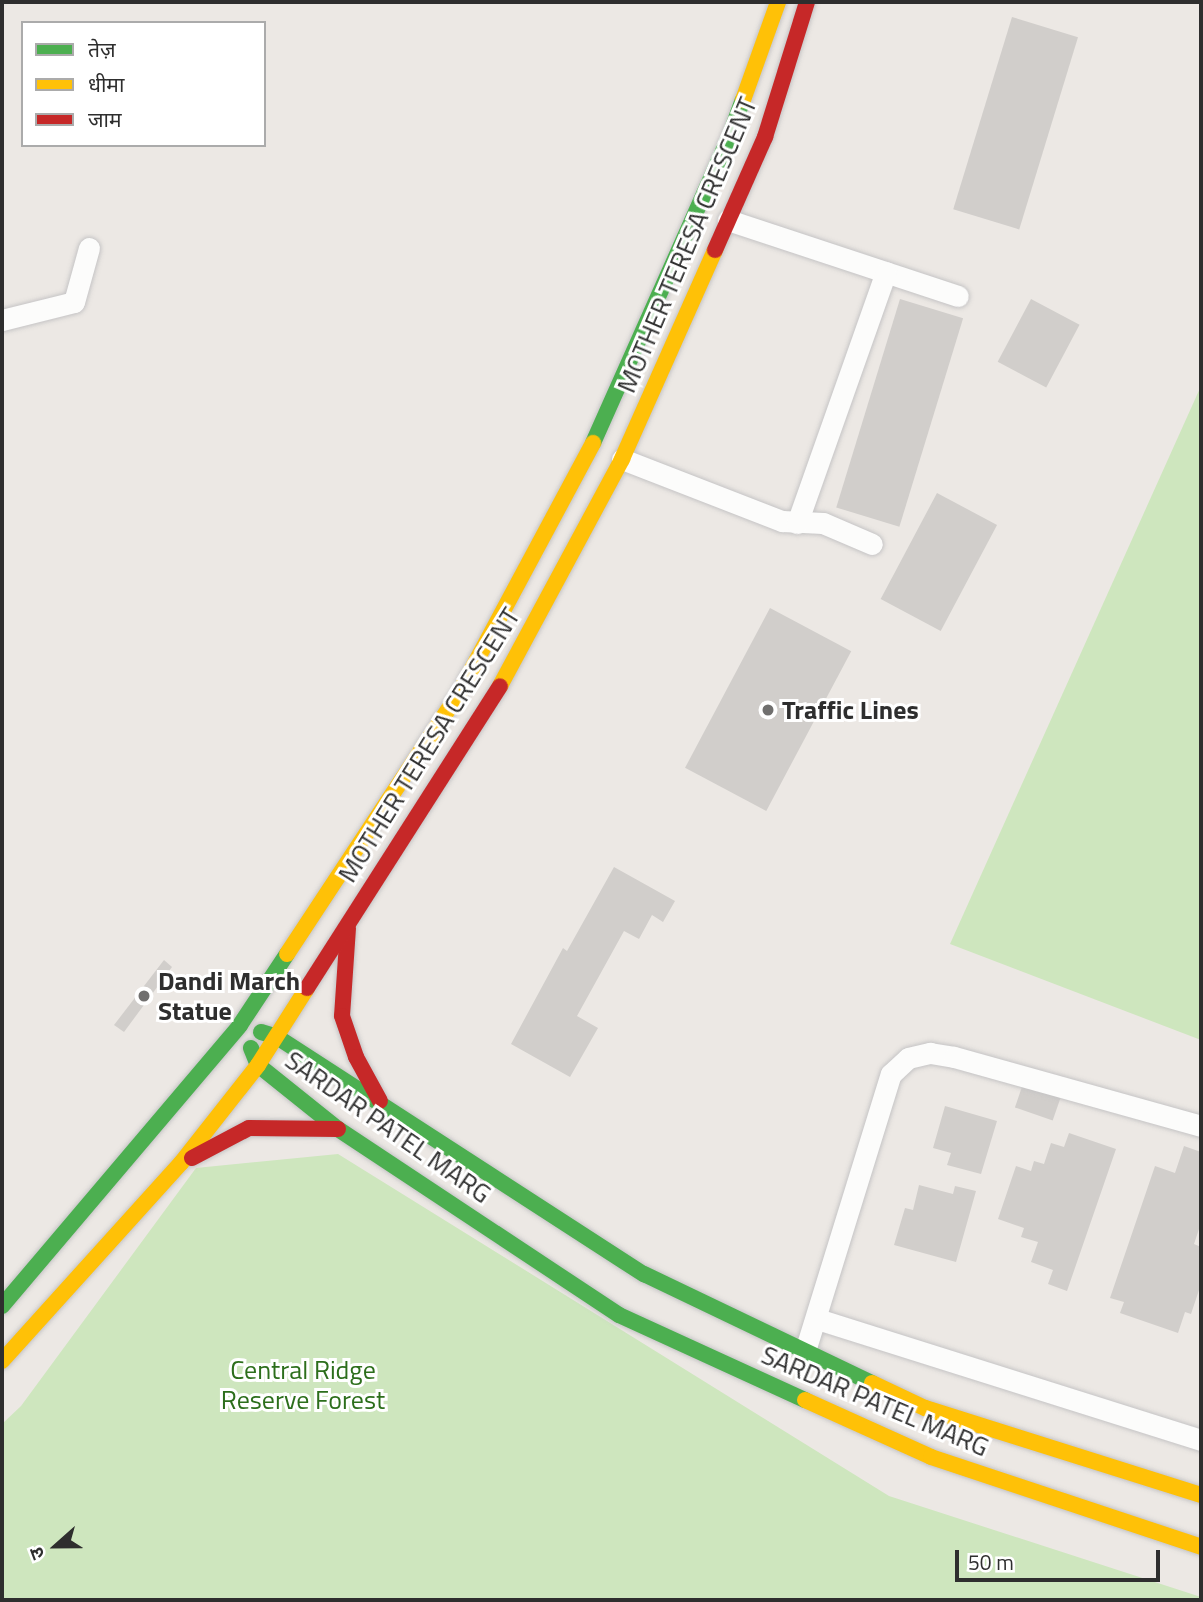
<!DOCTYPE html>
<meta charset="utf-8">
<style>
body{margin:0}
#map{position:relative;width:1203px;height:1602px;overflow:hidden;background:#ece8e4;font-family:"Titillium Web","Noto Sans Devanagari",sans-serif}
div>[style]{position:absolute}
.green>*{inset:0;background:#cee6be}
.building>*{inset:0;background:#d1cecb;transform-origin:0 0}
.roads{filter:drop-shadow(0 0 2px #c5c4c5) drop-shadow(0 0 2px #c5c4c5)}
.street>*{height:21px;margin:-10.5px;padding:0 10.5px;transform-origin:10.5px;border-radius:10.5px;background:#fcfcfb}
.fast>*{height:16px;margin:-8px;padding:0 8px;transform-origin:8px;border-radius:8px;background:#4caf50}
.slow>*{height:16px;margin:-8px;padding:0 8px;transform-origin:8px;border-radius:8px;background:#ffc107}
.jam>*{height:16px;margin:-8px;padding:0 8px;transform-origin:8px;border-radius:8px;background:#c62828}
.dots>*{width:19px;height:19px;translate:-50% -50%;box-sizing:border-box;border:4px solid #fff;border-radius:50%}
span{translate:-50% -50%;white-space:nowrap;text-align:center;line-height:1.15;-webkit-text-stroke:6px #fff;paint-order:stroke}
.street-label{font-size:26px;color:#2e2e2e}
.poi-label{font-size:26px;color:#2e2e2e;font-weight:700}
.left{translate:0 -50%;text-align:left}
.park-label{font-size:26px;color:#2c6e1b}
.frame{position:absolute;inset:0;border:4px solid #2e2e2e;pointer-events:none}
.legend{position:absolute;left:21px;top:21px;width:245px;height:126px;box-sizing:border-box;background:#fff;border:2px solid #ababab;margin:0;padding:9px 12px;list-style:none;font-size:21px;color:#2e2e2e}
.legend li{display:flex;align-items:center;gap:14px;height:35px}
.legend b{width:35px;border:2px solid #ababab}
.north{position:absolute;left:21px;top:1511px;width:70px;height:70px;-webkit-text-stroke:5px #fff;paint-order:stroke;rotate:249deg;font-size:19px;font-weight:700;line-height:28px;text-align:center;color:#2e2e2e}
.north::after{content:'';display:block;margin:auto;width:24px;height:32px;background:#2e2e2e;clip-path:polygon(50% 0,100% 100%,50% 72%,0 100%)}
.scale{position:absolute;left:955px;top:1550px;width:205px;height:32px;box-sizing:border-box;border:4px solid #2e2e2e;border-top:0;padding-left:9px;font-size:21px;line-height:24px;white-space:nowrap;color:#2e2e2e;-webkit-text-stroke:5px #fff;paint-order:stroke}
</style>
<div id="map">
<div class="green">
<i style="clip-path:polygon(1201px 386px,1201px 1040px,950px 944px)"></i>
<i style="clip-path:polygon(338px 1154px,889px 1496px,1201px 1597px,1201px 1600px,2px 1600px,2px 1424px,21px 1406px,196px 1168px)"></i>
</div>
<div class="building">
<i style="left:1012px;top:17px;width:69px;height:201px;rotate:17deg"></i>
<i style="left:900px;top:299px;width:66px;height:218px;rotate:17deg"></i>
<i style="left:1031px;top:299px;width:55px;height:71px;rotate:28deg"></i>
<i style="left:937px;top:493px;width:68px;height:120px;rotate:28deg"></i>
<i style="left:770px;top:608px;width:92px;height:181px;rotate:28deg"></i>
<i style="clip-path:polygon(614px 867px,675px 901px,663px 922px,652px 915px,639px 939px,624px 931px,577px 1016px,598px 1028px,570px 1077px,511px 1044px,563px 948px,567px 951px)"></i>
<i style="clip-path:polygon(164px 960px,172px 967px,124px 1032px,114px 1025px)"></i>
<i style="left:1024px;top:1081px;width:40px;height:28px;rotate:19deg"></i>
<i style="clip-path:polygon(945px 1106px,997px 1121px,981px 1174px,947px 1165px,951px 1153px,933px 1148px)"></i>
<i style="clip-path:polygon(1069px 1133px,1116px 1149px,1067px 1291px,1048px 1284px,1053px 1270px,1031px 1262px,1038px 1242px,1021px 1237px,1024px 1228px,998px 1219px,1016px 1166px,1031px 1171px,1034px 1161px,1044px 1164px,1051px 1143px,1064px 1147px)"></i>
<i style="clip-path:polygon(1184px 1146px,1201px 1152px,1201px 1223px,1194px 1244px,1201px 1247px,1201px 1290px,1199px 1290px,1191px 1314px,1185px 1312px,1178px 1333px,1120px 1313px,1124px 1302px,1110px 1298px,1155px 1166px,1175px 1173px)"></i>
<i style="clip-path:polygon(919px 1185px,953px 1194px,955px 1186px,976px 1191px,956px 1262px,894px 1245px,905px 1208px,913px 1210px)"></i>
</div>
<div class="roads">
<div class="street">
<i style="left:728px;top:220px;width:242px;rotate:18.3deg"></i>
<i style="left:2px;top:320px;width:74px;rotate:-14deg"></i>
<i style="left:74px;top:302px;width:56px;rotate:-74.5deg"></i>
<i style="left:622px;top:459px;width:172px;rotate:21.2deg"></i>
<i style="left:782px;top:521px;width:41px;rotate:2.8deg"></i>
<i style="left:823px;top:523px;width:53px;rotate:23.2deg"></i>
<i style="left:797px;top:523px;width:266px;rotate:-70.5deg"></i>
<i style="left:817px;top:1319px;width:403px;rotate:17.5deg"></i>
<i style="left:805px;top:1351px;width:290px;rotate:-72.8deg"></i>
<i style="left:891px;top:1074px;width:23px;rotate:-43deg"></i>
<i style="left:908px;top:1058px;width:23px;rotate:-13deg"></i>
<i style="left:930px;top:1053px;width:24px;rotate:9deg"></i>
<i style="left:954px;top:1057px;width:256px;rotate:15.6deg"></i>
</div>
<div class="fast">
<i style="left:593px;top:443px;width:337px;rotate:-66deg"></i>
<i style="left:730px;top:135px;width:37px;rotate:-70deg"></i>
<i style="left:261px;top:1032px;width:17px;rotate:17deg"></i>
<i style="left:277px;top:1037px;width:437px;rotate:32.9deg"></i>
<i style="left:644px;top:1274px;width:253px;rotate:25.6deg"></i>
<i style="left:251px;top:1048px;width:18px;rotate:68deg"></i>
<i style="left:258px;top:1065px;width:102px;rotate:38.7deg"></i>
<i style="left:338px;top:1129px;width:337px;rotate:33.5deg"></i>
<i style="left:619px;top:1315px;width:205px;rotate:24.6deg"></i>
<i style="left:2px;top:1306px;width:368px;rotate:-49.7deg"></i>
<i style="left:240px;top:1025px;width:85px;rotate:-56.5deg"></i>
</div>
<div class="slow">
<i style="left:743px;top:100px;width:104px;rotate:-70.3deg"></i>
<i style="left:500px;top:686px;width:258px;rotate:-61.7deg"></i>
<i style="left:622px;top:459px;width:229px;rotate:-66deg"></i>
<i style="left:287px;top:954px;width:310px;rotate:-56.6deg"></i>
<i style="left:458px;top:695px;width:286px;rotate:-61.8deg"></i>
<i style="left:2px;top:1361px;width:267px;rotate:-47.9deg"></i>
<i style="left:181px;top:1163px;width:125px;rotate:-51.8deg"></i>
<i style="left:258px;top:1065px;width:91px;rotate:-57.5deg"></i>
<i style="left:872px;top:1383px;width:59px;rotate:25.3deg"></i>
<i style="left:925px;top:1408px;width:289px;rotate:17.5deg"></i>
<i style="left:805px;top:1400px;width:138px;rotate:24.3deg"></i>
<i style="left:931px;top:1457px;width:285px;rotate:18.4deg"></i>
</div>
<div class="jam">
<i style="left:715px;top:250px;width:124px;rotate:-66.1deg"></i>
<i style="left:765px;top:137px;width:141px;rotate:-72.7deg"></i>
<i style="left:348px;top:928px;width:88px;rotate:93.9deg"></i>
<i style="left:342px;top:1016px;width:43px;rotate:71.1deg"></i>
<i style="left:356px;top:1057px;width:50px;rotate:61.4deg"></i>
<i style="left:307px;top:988px;width:358px;rotate:-57.4deg"></i>
<i style="left:192px;top:1158px;width:64px;rotate:-27.8deg"></i>
<i style="left:249px;top:1128px;width:89px;rotate:0.6deg"></i>
</div>
</div>
<div class="dots">
<i style="left:768px;top:710px;background:#706f6e"></i>
<i style="left:144px;top:996px;background:#706f6e"></i>
</div>
<div class="street-label">
<span style="left:687px;top:245px;rotate:-67deg">MOTHER TERESA CRESCENT</span>
<span style="left:429px;top:745px;rotate:-58deg">MOTHER TERESA CRESCENT</span>
<span style="left:388px;top:1127px;rotate:35deg">SARDAR PATEL MARG</span>
<span style="left:875px;top:1401px;rotate:23deg">SARDAR PATEL MARG</span>
</div>
<div class="poi-label">
<span class="left" style="left:782px;top:710px">Traffic Lines</span>
<span class="left" style="left:158px;top:996px">Dandi March<br>Statue</span>
</div>
<div class="park-label">
<span style="left:303px;top:1385px">Central Ridge<br>Reserve Forest</span>
</div>
<div class="frame"></div>
<ul class="legend">
<li><b style="height:9px;background:#4caf50"></b>तेज़</li>
<li><b style="height:9px;background:#ffc107"></b>धीमा</li>
<li><b style="height:9px;background:#c62828"></b>जाम</li>
</ul>
<div class="north">उ</div>
<div class="scale">50 m</div>
</div>
